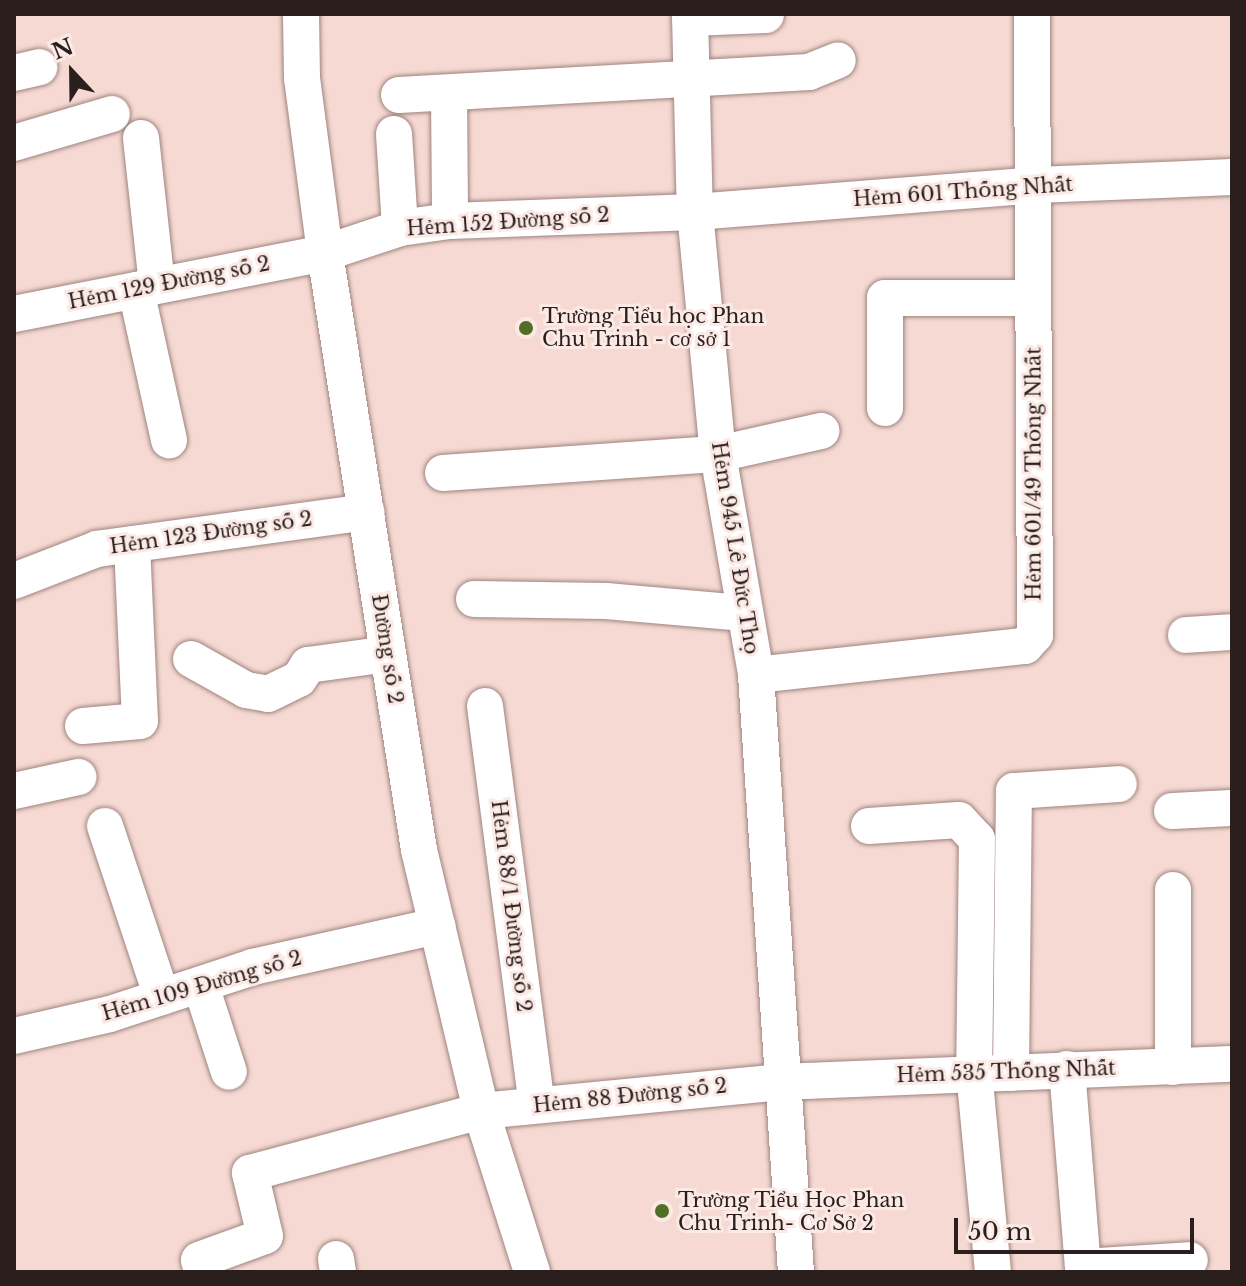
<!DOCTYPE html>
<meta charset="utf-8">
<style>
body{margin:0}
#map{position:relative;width:1246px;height:1286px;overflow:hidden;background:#f6d9d3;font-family:"Libre Baskerville",serif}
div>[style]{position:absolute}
.roads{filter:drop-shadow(0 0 2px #9f847f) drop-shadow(0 0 2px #9f847f)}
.minor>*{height:36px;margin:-18px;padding:0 18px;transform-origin:18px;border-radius:18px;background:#fff}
.dots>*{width:22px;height:22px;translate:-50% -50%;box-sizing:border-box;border:4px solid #fbe9e5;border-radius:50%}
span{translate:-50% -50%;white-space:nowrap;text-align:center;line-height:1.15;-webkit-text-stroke:6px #fbe9e5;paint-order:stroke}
.street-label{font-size:20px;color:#2a1f1d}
.poi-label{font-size:20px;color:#2a1f1d}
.left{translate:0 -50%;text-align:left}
.frame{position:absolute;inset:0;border:16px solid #2a1f1d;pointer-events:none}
.north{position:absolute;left:32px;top:32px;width:80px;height:80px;-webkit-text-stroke:6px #fbe9e5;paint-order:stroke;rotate:338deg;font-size:22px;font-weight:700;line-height:32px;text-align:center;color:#2a1f1d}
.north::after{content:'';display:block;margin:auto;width:28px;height:36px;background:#2a1f1d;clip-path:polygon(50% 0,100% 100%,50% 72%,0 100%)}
.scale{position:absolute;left:954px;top:1218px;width:240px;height:36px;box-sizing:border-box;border:4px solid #2a1f1d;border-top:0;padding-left:10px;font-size:24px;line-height:28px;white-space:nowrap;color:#2a1f1d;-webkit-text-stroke:6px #fbe9e5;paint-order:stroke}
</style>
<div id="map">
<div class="roads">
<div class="minor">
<i style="left:301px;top:14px;width:64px;rotate:89.1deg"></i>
<i style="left:302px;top:78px;width:177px;rotate:82.5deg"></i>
<i style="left:325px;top:253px;width:604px;rotate:81.05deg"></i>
<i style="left:419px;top:850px;width:268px;rotate:76.6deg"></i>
<i style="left:481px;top:1111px;width:169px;rotate:72.4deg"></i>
<i style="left:690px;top:14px;width:198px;rotate:88.6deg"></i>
<i style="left:695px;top:212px;width:243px;rotate:84.6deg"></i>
<i style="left:718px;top:454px;width:224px;rotate:80.2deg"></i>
<i style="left:756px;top:675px;width:598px;rotate:86.17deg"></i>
<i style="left:690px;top:18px;width:76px;rotate:-2.3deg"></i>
<i style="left:14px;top:73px;width:26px;rotate:-13deg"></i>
<i style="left:399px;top:95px;width:411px;rotate:-3.2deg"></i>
<i style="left:809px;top:72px;width:31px;rotate:-22deg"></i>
<i style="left:449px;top:96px;width:125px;rotate:89.5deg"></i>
<i style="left:394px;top:134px;width:94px;rotate:86.3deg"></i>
<i style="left:141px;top:138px;width:148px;rotate:83.8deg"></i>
<i style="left:14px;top:143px;width:102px;rotate:-16.5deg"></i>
<i style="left:136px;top:290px;width:154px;rotate:77.6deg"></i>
<i style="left:14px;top:314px;width:317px;rotate:-11.1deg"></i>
<i style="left:325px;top:253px;width:79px;rotate:-18.4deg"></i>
<i style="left:400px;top:228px;width:50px;rotate:-8deg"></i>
<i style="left:450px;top:221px;width:245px;rotate:-2.1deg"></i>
<i style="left:695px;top:212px;width:341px;rotate:-4.5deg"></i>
<i style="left:1035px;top:185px;width:197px;rotate:-2.3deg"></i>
<i style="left:885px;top:408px;width:110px;rotate:-90deg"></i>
<i style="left:885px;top:298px;width:145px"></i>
<i style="left:443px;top:473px;width:276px;rotate:-4deg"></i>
<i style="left:718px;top:454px;width:106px;rotate:-12.6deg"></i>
<i style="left:14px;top:581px;width:89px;rotate:-21.1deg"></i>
<i style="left:97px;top:549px;width:272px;rotate:-7.8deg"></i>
<i style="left:474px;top:599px;width:132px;rotate:0.9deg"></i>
<i style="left:606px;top:601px;width:139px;rotate:5deg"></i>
<i style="left:1186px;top:635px;width:46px;rotate:-3.7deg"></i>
<i style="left:191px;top:659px;width:63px;rotate:29.4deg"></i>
<i style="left:246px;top:690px;width:22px;rotate:10deg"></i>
<i style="left:268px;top:694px;width:34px;rotate:-26deg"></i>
<i style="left:299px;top:679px;width:17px;rotate:-57deg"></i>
<i style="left:308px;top:665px;width:81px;rotate:-7.8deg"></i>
<i style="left:756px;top:675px;width:271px;rotate:-6.2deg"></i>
<i style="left:1025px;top:646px;width:15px;rotate:-48deg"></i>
<i style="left:1035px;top:635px;width:621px;rotate:-90.28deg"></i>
<i style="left:485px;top:706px;width:402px;rotate:82.6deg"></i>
<i style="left:83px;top:726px;width:57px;rotate:-5deg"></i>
<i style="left:140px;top:721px;width:177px;rotate:-92.6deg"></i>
<i style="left:14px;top:791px;width:66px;rotate:-12.3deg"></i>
<i style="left:1172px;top:811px;width:60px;rotate:-2.9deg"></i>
<i style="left:105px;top:826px;width:180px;rotate:71.6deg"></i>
<i style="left:869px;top:826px;width:90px;rotate:-3.8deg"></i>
<i style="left:959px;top:820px;width:26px;rotate:47deg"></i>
<i style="left:977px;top:839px;width:232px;rotate:90.7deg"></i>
<i style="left:974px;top:1071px;width:202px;rotate:84.6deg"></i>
<i style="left:1173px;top:890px;width:177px;rotate:90deg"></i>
<i style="left:201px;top:986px;width:90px;rotate:72deg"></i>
<i style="left:14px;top:1036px;width:98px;rotate:-12.9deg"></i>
<i style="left:110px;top:1014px;width:151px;rotate:-18.2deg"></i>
<i style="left:253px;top:967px;width:189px;rotate:-12.6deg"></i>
<i style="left:1067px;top:1069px;width:199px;rotate:85.4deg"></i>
<i style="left:1083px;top:1267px;width:107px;rotate:-3.7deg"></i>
<i style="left:1011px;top:1073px;width:282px;rotate:-89.4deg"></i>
<i style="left:1014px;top:791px;width:105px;rotate:-3.8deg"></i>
<i style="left:336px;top:1259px;width:13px;rotate:81deg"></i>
<i style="left:202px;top:1272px;width:12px;rotate:-104deg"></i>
<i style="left:199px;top:1260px;width:70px;rotate:-20deg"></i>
<i style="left:265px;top:1236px;width:65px;rotate:-103.4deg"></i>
<i style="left:250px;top:1173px;width:239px;rotate:-15deg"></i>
<i style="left:481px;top:1111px;width:300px;rotate:-5.5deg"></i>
<i style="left:780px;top:1082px;width:452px;rotate:-2.3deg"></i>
</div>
</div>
<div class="dots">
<i style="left:526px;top:328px;background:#516f25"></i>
<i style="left:662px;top:1211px;background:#516f25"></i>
</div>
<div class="street-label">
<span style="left:963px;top:192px;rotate:-4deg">Hẻm 601 Thống Nhất</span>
<span style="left:508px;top:222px;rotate:-4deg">Hẻm 152 Đường số 2</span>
<span style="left:169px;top:283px;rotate:-11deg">Hẻm 129 Đường số 2</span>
<span style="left:1034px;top:474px;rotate:-90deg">Hẻm 601/49 Thống Nhất</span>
<span style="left:211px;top:533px;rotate:-8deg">Hẻm 123 Đường số 2</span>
<span style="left:735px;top:548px;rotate:81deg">Hẻm 945 Lê Đức Thọ</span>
<span style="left:387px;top:649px;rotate:81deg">Đường số 2</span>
<span style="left:511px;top:906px;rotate:83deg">Hẻm 88/1 Đường số 2</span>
<span style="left:202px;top:986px;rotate:-16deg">Hẻm 109 Đường số 2</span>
<span style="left:1006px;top:1072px;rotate:-2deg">Hẻm 535 Thống Nhất</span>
<span style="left:630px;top:1096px;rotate:-6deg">Hẻm 88 Đường số 2</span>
</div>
<div class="poi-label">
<span class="left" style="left:542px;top:328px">Trường Tiểu học Phan<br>Chu Trinh - cơ sở 1</span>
<span class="left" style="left:678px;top:1212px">Trường Tiểu Học Phan<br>Chu Trinh- Cơ Sở 2</span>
</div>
<div class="frame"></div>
<div class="north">N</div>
<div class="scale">50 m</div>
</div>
